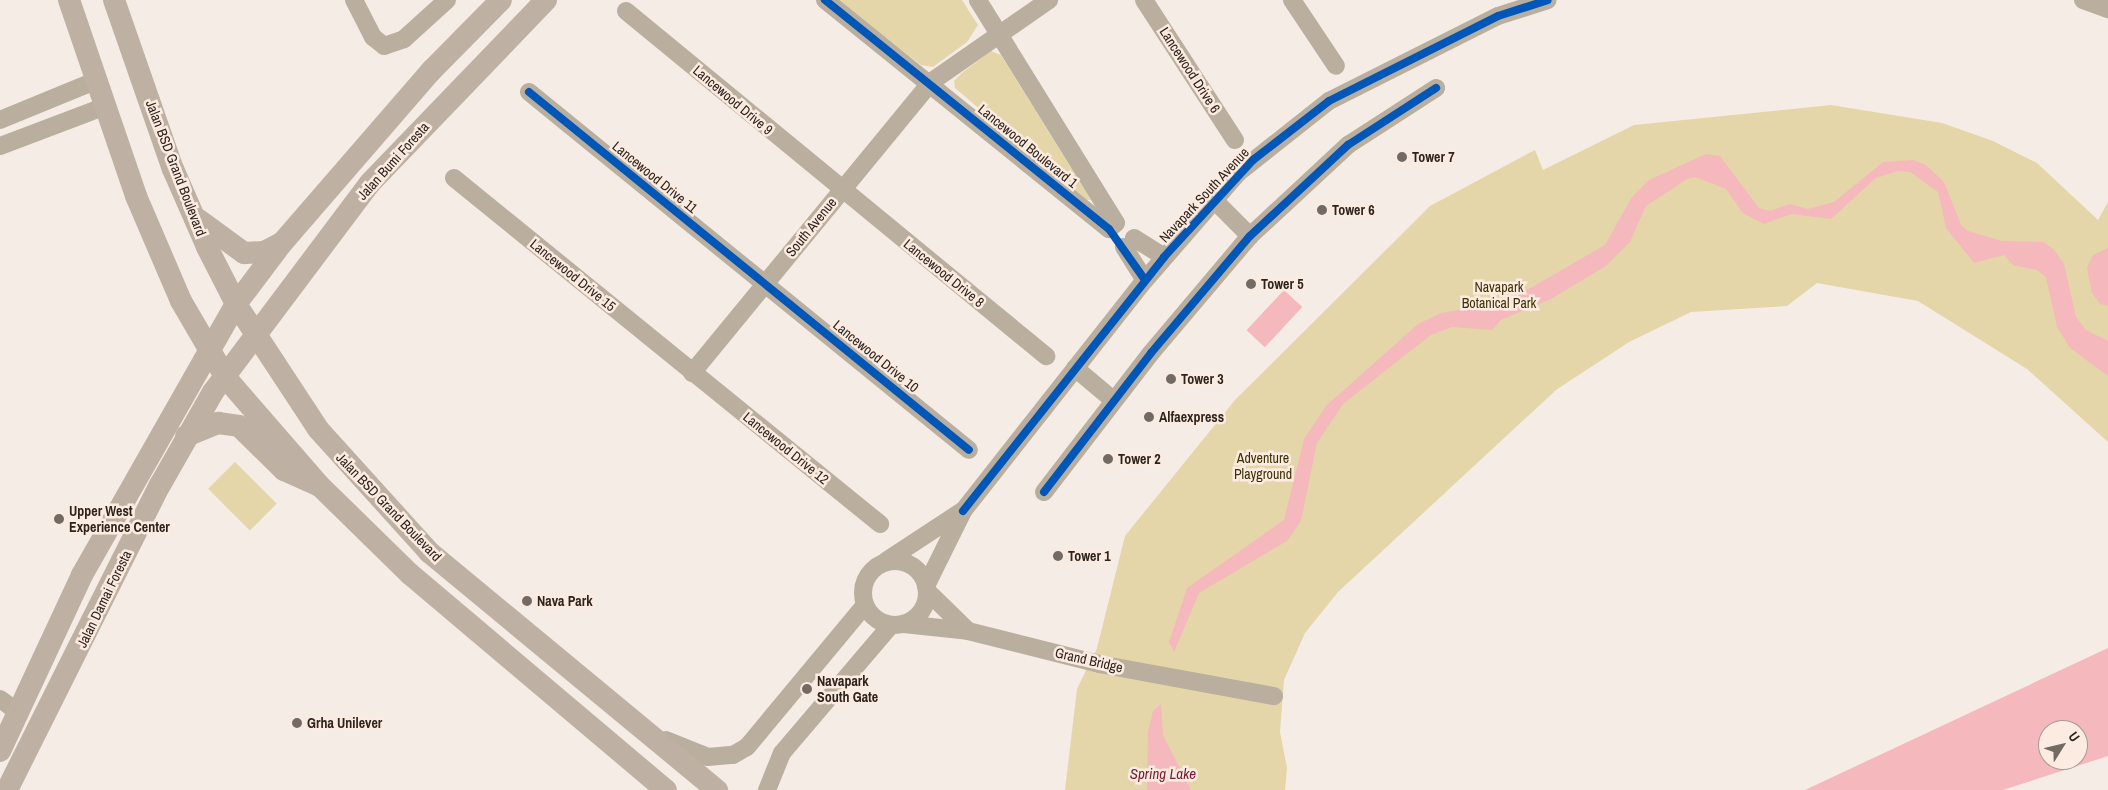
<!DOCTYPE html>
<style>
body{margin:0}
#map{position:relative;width:2108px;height:790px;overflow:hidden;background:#f5ece6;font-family:"Archivo Narrow",sans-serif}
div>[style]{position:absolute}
.green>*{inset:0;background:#e4d6a8;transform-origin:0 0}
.water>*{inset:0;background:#f5b8bd;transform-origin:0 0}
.minor>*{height:18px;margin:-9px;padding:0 9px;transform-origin:9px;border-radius:9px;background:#baae9e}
.minor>.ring{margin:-9px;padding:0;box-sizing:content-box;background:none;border:18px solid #baae9e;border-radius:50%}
.major>*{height:22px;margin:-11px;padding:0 11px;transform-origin:11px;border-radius:11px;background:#beb1a3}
.cycleway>*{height:8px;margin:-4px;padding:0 4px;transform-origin:4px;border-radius:4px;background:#0057b8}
.dots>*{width:14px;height:14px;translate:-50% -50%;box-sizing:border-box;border:2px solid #fbebe0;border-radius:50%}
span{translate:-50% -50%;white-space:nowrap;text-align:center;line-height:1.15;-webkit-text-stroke:5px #fbebe0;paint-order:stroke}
.street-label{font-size:14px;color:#2e241e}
.poi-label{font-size:14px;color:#2e241e;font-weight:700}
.left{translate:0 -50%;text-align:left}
.park-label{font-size:14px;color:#3b3104}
.water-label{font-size:15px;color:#731a30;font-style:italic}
.north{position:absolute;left:2038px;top:720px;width:50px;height:50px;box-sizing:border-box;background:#fbebe0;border:1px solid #a99b92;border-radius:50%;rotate:54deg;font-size:14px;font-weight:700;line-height:20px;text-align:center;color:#2e241e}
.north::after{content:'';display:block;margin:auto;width:18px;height:22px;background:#746a64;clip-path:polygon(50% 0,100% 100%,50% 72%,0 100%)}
</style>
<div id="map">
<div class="green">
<i style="clip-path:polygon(836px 0,962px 0,978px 25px,967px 42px,933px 67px,921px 65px)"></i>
<i style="clip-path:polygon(991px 51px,1001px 55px,1091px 200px,1086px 200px,955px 88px,954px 81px,963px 72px)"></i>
<i style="clip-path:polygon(1831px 105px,1942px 123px,1993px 141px,2037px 163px,2098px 220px,2108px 202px,2108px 442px,2027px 369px,1918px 301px,1817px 283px,1787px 306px,1691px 312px,1629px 342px,1556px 390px,1338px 592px,1305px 633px,1284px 680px,1280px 732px,1287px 768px,1285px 790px,1065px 790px,1077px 689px,1097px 648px,1125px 536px,1235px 400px,1430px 206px,1535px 150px,1543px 170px,1634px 125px)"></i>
<i style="left:235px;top:462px;width:59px;height:38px;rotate:45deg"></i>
</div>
<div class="water">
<i style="clip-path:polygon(1706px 154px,1720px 156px,1759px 208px,1770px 211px,1790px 204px,1808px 209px,1834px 202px,1883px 162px,1913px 160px,1926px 165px,1944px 182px,1961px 225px,1968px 231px,2002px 241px,2044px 242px,2055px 251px,2064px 264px,2076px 317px,2086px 330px,2108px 341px,2108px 376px,2070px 348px,2057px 327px,2046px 277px,2037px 270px,2013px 265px,2004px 255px,1974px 263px,1946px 228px,1938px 192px,1910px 172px,1898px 171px,1876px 178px,1831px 219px,1791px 214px,1764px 224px,1743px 213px,1726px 189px,1695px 177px,1687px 179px,1646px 206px,1630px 242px,1606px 266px,1551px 299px,1501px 320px,1492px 330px,1452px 327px,1431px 335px,1343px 404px,1317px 443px,1301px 521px,1287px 541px,1199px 593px,1174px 652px,1169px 642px,1187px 588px,1284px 520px,1304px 439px,1326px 406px,1418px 324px,1441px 313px,1506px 302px,1605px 245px,1632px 197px,1649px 180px)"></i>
<i style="clip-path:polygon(2108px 248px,2108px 306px,2100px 304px,2092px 293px,2087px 268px,2093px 255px)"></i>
<i style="left:1284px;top:290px;width:25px;height:55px;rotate:43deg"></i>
<i style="clip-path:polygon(evenodd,2108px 648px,2108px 756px,2003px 790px,1805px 790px,2108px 648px,2048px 730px,2078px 730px,2078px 760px,2048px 760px,2048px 730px)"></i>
<i style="clip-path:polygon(1161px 704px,1163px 735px,1191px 790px,1147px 790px,1148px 731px,1153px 711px)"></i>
</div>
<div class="minor">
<i style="left:354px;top:0;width:42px;rotate:62.8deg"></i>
<i style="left:373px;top:37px;width:14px;rotate:39deg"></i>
<i style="left:384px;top:46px;width:21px;rotate:-19deg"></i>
<i style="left:404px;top:39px;width:58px;rotate:-42.2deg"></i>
<i style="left:825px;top:0;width:365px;rotate:38.9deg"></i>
<i style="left:1109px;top:229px;width:9px;rotate:-41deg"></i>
<i style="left:1116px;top:223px;width:262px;rotate:-121.8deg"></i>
<i style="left:1144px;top:0;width:167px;rotate:57deg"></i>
<i style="left:1292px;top:0;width:79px;rotate:56.3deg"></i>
<i style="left:2083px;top:0;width:27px;rotate:20deg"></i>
<i style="left:626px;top:11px;width:544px;rotate:39.4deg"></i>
<i style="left:529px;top:92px;width:567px;rotate:39.13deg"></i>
<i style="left:0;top:120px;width:103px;rotate:-22.3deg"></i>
<i style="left:0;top:146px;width:110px;rotate:-20.7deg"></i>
<i style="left:454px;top:178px;width:549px;rotate:39.08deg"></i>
<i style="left:1214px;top:200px;width:51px;rotate:45deg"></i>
<i style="left:1134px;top:238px;width:36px;rotate:32deg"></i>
<i style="left:1124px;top:247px;width:39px;rotate:58deg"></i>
<i style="left:1075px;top:368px;width:50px;rotate:40.1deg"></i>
<i style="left:692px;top:373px;width:377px;rotate:-50.6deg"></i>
<i style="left:931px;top:82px;width:144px;rotate:-34.8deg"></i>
<i style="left:1044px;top:492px;width:175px;rotate:-52.4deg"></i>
<i style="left:1151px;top:353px;width:153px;rotate:-49.8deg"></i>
<i style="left:1250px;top:236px;width:134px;rotate:-42.9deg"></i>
<i style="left:1348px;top:145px;width:105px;rotate:-32.9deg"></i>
<i class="ring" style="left:863px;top:561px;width:46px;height:46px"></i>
<i style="left:886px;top:561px;width:91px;rotate:-33.3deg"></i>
<i style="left:926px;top:586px;width:84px;rotate:-63.7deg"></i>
<i style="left:963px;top:511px;width:294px;rotate:-51.8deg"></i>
<i style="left:1145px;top:280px;width:142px;rotate:-49deg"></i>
<i style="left:1238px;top:173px;width:116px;rotate:-38.4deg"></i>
<i style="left:1329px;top:101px;width:189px;rotate:-26.7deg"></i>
<i style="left:1498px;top:16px;width:52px;rotate:-17.7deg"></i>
<i style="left:927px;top:591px;width:57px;rotate:44.3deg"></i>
<i style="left:904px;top:624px;width:64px;rotate:6.2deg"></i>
<i style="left:968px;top:631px;width:135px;rotate:14.1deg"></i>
<i style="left:1099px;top:664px;width:178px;rotate:10.4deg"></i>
<i style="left:0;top:699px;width:24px;rotate:36deg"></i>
<i style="left:666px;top:740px;width:45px;rotate:22deg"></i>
<i style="left:708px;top:757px;width:25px;rotate:-5deg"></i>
<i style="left:733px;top:755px;width:16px;rotate:-30deg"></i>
<i style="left:747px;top:747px;width:185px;rotate:-50.3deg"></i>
<i style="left:767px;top:790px;width:40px;rotate:-68deg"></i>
<i style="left:782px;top:753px;width:168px;rotate:-49.6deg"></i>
</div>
<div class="major">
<i style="left:69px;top:0;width:207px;rotate:71.1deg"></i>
<i style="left:136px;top:196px;width:114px;rotate:66.8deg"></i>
<i style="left:181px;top:301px;width:89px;rotate:59.7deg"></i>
<i style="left:226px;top:378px;width:143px;rotate:49deg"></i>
<i style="left:320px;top:486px;width:126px;rotate:44.4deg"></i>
<i style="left:410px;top:574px;width:335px;rotate:40.2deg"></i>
<i style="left:114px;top:0;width:179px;rotate:70.8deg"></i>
<i style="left:173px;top:169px;width:85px;rotate:66.4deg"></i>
<i style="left:207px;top:247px;width:64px;rotate:63deg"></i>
<i style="left:236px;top:304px;width:149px;rotate:56.7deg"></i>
<i style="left:318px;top:429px;width:166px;rotate:47.9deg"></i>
<i style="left:429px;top:552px;width:374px;rotate:39.6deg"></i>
<i style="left:199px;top:220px;width:56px;rotate:36.3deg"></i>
<i style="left:244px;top:253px;width:20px;rotate:-3deg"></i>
<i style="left:264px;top:252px;width:20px;rotate:-27deg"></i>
<i style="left:186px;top:436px;width:35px;rotate:-22deg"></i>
<i style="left:218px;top:423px;width:21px;rotate:8deg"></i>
<i style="left:239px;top:426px;width:63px;rotate:44.4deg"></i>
<i style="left:284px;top:470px;width:39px;rotate:24deg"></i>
<i style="left:0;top:751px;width:194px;rotate:-65deg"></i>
<i style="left:82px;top:575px;width:312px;rotate:-60.4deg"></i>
<i style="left:236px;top:304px;width:76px;rotate:-53deg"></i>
<i style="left:282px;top:243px;width:229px;rotate:-49.1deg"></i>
<i style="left:432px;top:70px;width:98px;rotate:-45.4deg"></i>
<i style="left:7px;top:790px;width:341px;rotate:-63.4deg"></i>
<i style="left:160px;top:485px;width:107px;rotate:-60.3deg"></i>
<i style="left:213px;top:392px;width:261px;rotate:-53.1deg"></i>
<i style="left:370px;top:183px;width:254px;rotate:-46.1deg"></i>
</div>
<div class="cycleway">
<i style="left:825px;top:0;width:365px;rotate:38.9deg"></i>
<i style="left:1109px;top:229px;width:62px;rotate:54.8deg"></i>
<i style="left:529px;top:92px;width:567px;rotate:39.13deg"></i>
<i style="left:1044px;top:492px;width:175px;rotate:-52.4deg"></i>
<i style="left:1151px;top:353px;width:153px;rotate:-49.8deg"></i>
<i style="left:1250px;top:236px;width:134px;rotate:-42.9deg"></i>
<i style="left:1348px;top:145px;width:105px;rotate:-32.9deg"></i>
<i style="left:963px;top:511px;width:324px;rotate:-51.6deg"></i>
<i style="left:1164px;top:257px;width:132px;rotate:-47.5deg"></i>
<i style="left:1253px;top:160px;width:96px;rotate:-37.8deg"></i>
<i style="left:1329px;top:101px;width:189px;rotate:-26.7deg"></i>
<i style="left:1498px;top:16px;width:52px;rotate:-17.7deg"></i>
</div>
<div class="dots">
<i style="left:1402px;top:157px;background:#746a64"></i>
<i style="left:1322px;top:210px;background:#746a64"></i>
<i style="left:1251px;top:284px;background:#746a64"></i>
<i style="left:1171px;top:379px;background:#746a64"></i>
<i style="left:1149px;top:417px;background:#746a64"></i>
<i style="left:1108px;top:459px;background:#746a64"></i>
<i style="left:59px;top:519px;background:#746a64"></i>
<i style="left:1058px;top:556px;background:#746a64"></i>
<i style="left:527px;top:601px;background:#746a64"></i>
<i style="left:807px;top:689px;background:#746a64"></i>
<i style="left:297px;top:723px;background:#746a64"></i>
</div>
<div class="street-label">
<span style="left:1190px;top:70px;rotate:57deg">Lancewood Drive 6</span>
<span style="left:733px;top:100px;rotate:40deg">Lancewood Drive 9</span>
<span style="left:1028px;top:146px;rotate:39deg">Lancewood Boulevard 1</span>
<span style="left:393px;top:161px;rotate:-48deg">Jalan Bumi Foresta</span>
<span style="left:176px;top:168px;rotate:69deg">Jalan BSD Grand Boulevard</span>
<span style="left:655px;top:177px;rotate:39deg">Lancewood Drive 11</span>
<span style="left:1204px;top:195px;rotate:-47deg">Navapark South Avenue</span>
<span style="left:811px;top:227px;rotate:-51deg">South Avenue</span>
<span style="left:944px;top:273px;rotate:39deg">Lancewood Drive 8</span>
<span style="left:573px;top:275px;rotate:39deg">Lancewood Drive 15</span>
<span style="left:876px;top:356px;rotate:39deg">Lancewood Drive 10</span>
<span style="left:786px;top:448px;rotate:39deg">Lancewood Drive 12</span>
<span style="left:389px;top:507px;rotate:46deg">Jalan BSD Grand Boulevard</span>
<span style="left:104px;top:599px;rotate:-64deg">Jalan Damai Foresta</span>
<span style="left:1089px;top:660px;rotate:13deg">Grand Bridge</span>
</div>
<div class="poi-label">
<span class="left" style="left:1412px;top:157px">Tower 7</span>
<span class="left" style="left:1332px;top:210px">Tower 6</span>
<span class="left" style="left:1261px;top:284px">Tower 5</span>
<span class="left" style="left:1181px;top:379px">Tower 3</span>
<span class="left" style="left:1159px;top:417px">Alfaexpress</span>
<span class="left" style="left:1118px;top:459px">Tower 2</span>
<span class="left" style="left:69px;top:519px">Upper West<br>Experience Center</span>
<span class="left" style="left:1068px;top:556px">Tower 1</span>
<span class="left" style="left:537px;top:601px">Nava Park</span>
<span class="left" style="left:817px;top:689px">Navapark<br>South Gate</span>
<span class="left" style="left:307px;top:723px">Grha Unilever</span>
</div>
<div class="park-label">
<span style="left:1499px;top:295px">Navapark<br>Botanical Park</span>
<span style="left:1263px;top:466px">Adventure<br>Playground</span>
</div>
<div class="water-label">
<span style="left:1163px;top:774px">Spring Lake</span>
</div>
<div class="north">U</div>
</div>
